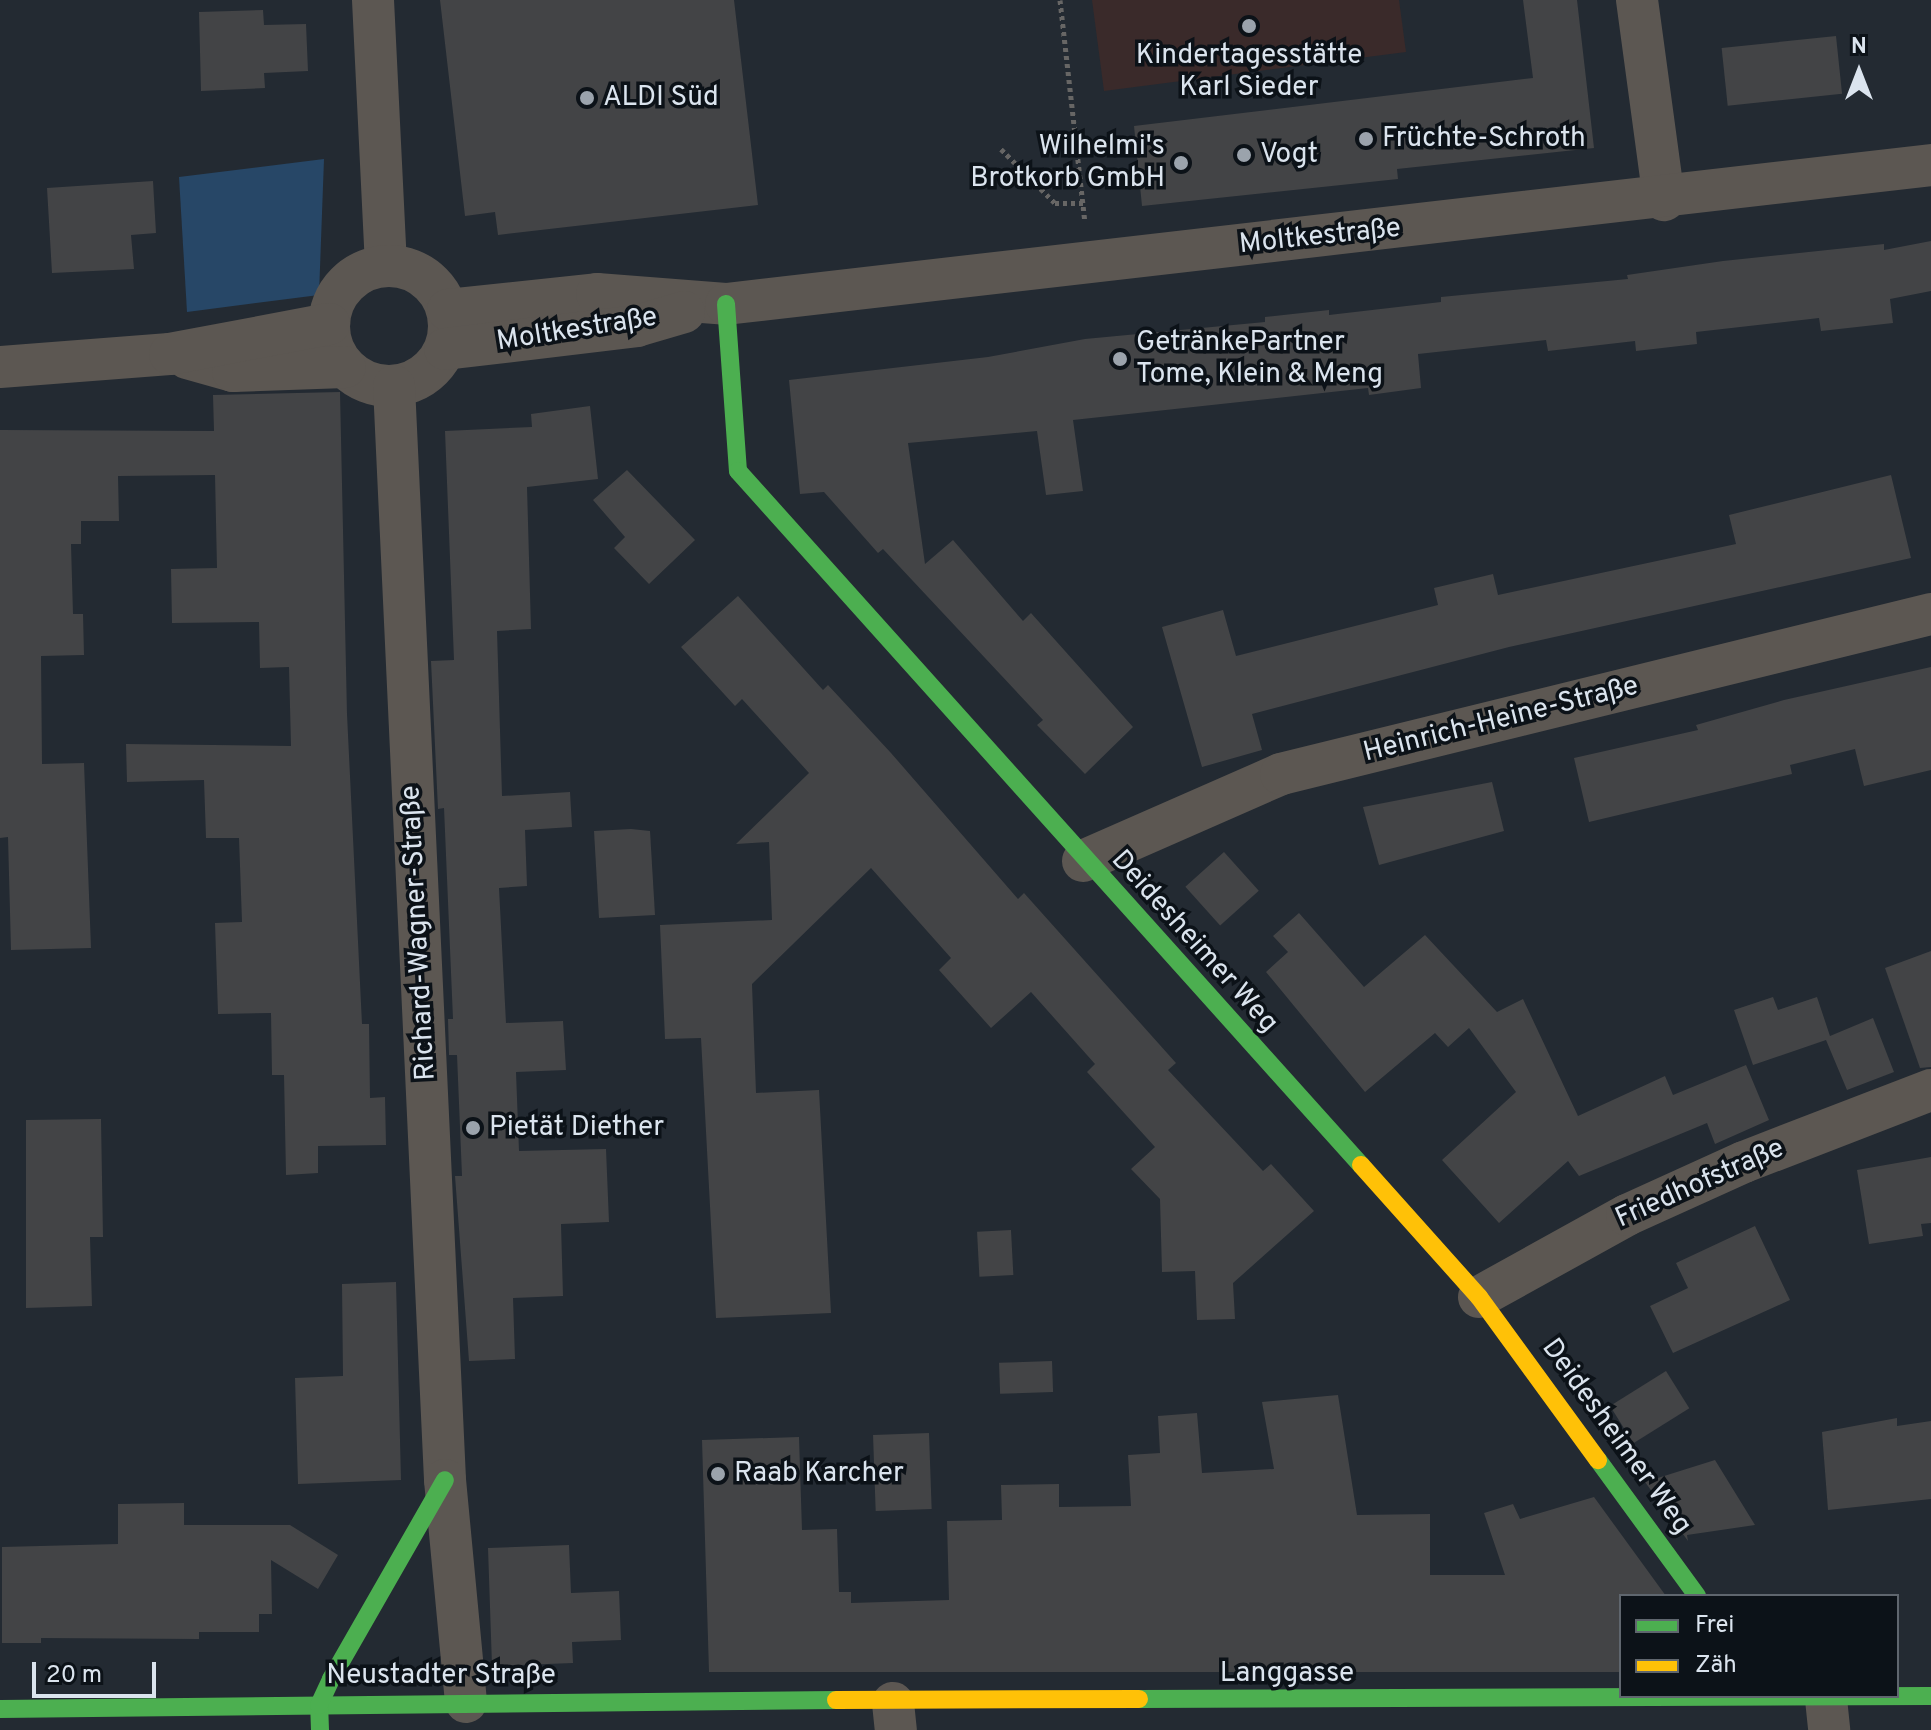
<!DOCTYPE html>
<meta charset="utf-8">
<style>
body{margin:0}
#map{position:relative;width:1931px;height:1730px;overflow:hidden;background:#232a32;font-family:Overpass,sans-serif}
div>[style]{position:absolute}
.education>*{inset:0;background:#3a2a2a}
.green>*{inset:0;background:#274767}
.building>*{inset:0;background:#434446;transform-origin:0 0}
.path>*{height:5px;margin-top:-2.5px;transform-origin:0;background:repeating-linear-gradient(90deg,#676665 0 4px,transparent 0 8px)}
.street>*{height:42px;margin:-21px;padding:0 21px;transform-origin:21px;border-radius:21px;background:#5c5752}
.street>.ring{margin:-21px;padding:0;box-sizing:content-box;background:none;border:42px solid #5c5752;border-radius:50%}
.fast>*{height:18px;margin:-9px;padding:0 9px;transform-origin:9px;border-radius:9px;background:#4caf50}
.slow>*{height:18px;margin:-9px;padding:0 9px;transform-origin:9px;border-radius:9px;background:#ffc107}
.dots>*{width:22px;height:22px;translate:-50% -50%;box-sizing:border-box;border:4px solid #0c1218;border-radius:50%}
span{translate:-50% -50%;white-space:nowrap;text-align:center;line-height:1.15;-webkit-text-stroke:7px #0c1218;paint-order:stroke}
.poi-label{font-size:28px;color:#dbe4ee}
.left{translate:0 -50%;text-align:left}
.right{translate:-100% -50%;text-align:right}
.street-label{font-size:28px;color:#dbe4ee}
.legend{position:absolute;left:1619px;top:1594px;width:280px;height:104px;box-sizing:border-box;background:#0c1218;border:2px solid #5f666e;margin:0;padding:10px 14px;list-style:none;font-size:24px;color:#dbe4ee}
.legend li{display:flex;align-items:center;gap:16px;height:40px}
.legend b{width:40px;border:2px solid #5f666e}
.north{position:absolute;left:1819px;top:32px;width:80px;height:80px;-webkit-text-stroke:6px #0c1218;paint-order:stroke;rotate:0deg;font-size:22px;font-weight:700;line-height:32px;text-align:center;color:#dbe4ee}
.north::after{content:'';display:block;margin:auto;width:28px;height:36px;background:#dbe4ee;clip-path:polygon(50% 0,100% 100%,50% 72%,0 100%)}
.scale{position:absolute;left:32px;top:1662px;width:124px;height:36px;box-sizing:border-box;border:4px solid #dbe4ee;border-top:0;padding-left:10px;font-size:24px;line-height:28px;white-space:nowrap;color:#dbe4ee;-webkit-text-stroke:6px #0c1218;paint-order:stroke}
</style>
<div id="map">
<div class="education">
<i style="clip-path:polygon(1092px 0,1399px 0,1406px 52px,1104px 91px)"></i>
</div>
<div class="green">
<i style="clip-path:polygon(324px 159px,319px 295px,187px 312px,179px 177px)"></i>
</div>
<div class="building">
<i style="clip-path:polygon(440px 0,734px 0,758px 205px,498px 235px,495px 212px,465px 216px)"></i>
<i style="clip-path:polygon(1523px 0,1577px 0,1594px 148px,1397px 169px,1398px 179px,1142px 206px,1134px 126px,1533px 78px)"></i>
<i style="clip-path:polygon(263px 10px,264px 25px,306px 24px,308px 71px,264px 73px,265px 88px,201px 91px,199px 12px)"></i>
<i style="left:1836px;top:36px;width:58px;height:115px;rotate:84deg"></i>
<i style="clip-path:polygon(153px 181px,156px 233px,131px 235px,134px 269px,52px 273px,47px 188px)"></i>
<i style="clip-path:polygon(1931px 241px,1931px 291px,1890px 299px,1893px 323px,1821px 331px,1819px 318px,1696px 332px,1697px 344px,1636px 351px,1635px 341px,1548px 351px,1546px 340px,1418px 354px,1421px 388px,1369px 395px,1368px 388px,1073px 420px,1083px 491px,1046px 495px,1037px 431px,908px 443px,925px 564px,953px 540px,1023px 621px,1031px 613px,1133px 727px,1085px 774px,1037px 725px,1043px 720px,883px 549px,878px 553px,824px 492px,800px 494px,789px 380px,988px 357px,1085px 339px,1265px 322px,1265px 317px,1329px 310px,1329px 315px,1441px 302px,1441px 297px,1628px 279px,1627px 275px,1723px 261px,1884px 244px,1884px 250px)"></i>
<i style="clip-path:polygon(340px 392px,347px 714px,362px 1024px,369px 1024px,370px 1098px,385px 1097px,386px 1145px,318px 1146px,318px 1173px,286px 1175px,284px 1075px,272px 1075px,271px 1013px,218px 1014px,215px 923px,242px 922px,239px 838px,206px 838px,204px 780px,127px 782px,126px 744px,291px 746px,289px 667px,260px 668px,259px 622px,172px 623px,171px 569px,217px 568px,215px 475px,118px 476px,119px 521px,81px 521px,81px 544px,71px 544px,73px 614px,83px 614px,84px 655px,41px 656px,42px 764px,84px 763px,91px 948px,11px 950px,8px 837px,0 838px,0 430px,214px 431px,213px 395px)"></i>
<i style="clip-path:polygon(590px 406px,598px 479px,527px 487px,531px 629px,497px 631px,502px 796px,570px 792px,572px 827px,525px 830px,527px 886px,499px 888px,506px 1023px,563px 1021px,566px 1070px,516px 1072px,519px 1151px,606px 1149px,609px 1222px,561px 1224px,563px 1296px,513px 1298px,515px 1359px,469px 1361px,455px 1176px,462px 1176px,457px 1055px,449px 1055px,448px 1019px,453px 1019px,444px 808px,438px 809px,431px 661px,454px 660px,445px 431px,532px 427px,531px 414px)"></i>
<i style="clip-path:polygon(627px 470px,695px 540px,649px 584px,614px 548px,625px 537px,593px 500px)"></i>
<i style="clip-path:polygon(1891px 475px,1911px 558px,1509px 647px,1252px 714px,1262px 750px,1202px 767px,1162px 627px,1223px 610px,1236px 656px,1438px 605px,1434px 588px,1493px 574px,1498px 595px,1736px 544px,1729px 515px)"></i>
<i style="clip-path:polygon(738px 596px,823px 690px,828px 685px,891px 753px,1018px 899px,1024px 893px,1176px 1063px,1168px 1070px,1263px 1171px,1271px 1164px,1314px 1211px,1233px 1283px,1235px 1319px,1197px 1320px,1195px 1271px,1162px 1272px,1160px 1199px,1131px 1169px,1155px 1147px,1087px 1072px,1095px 1064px,1031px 992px,991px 1028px,939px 970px,951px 958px,871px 868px,752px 984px,756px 1093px,819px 1090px,831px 1313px,716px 1318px,701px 1038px,665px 1039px,660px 925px,772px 920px,769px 842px,736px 844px,809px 773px,742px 699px,735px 706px,681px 647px)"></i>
<i style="clip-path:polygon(1931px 667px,1931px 770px,1864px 786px,1855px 749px,1790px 765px,1792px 774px,1589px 822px,1574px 758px,1698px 730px,1696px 725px,1784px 700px)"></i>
<i style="clip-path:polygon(1492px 782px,1504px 831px,1379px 865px,1363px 807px)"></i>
<i style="clip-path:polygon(631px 829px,650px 831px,655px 915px,599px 918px,594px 831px)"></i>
<i style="left:1224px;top:852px;width:52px;height:52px;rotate:48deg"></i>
<i style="clip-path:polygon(1299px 913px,1364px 987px,1425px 935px,1497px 1012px,1523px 999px,1578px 1116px,1665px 1076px,1673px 1095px,1746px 1065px,1769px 1120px,1715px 1144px,1707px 1123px,1579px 1176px,1568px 1161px,1499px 1223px,1442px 1160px,1516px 1092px,1469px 1028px,1448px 1047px,1435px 1033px,1365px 1092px,1266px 972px,1288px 952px,1273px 936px)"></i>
<i style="clip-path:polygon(1931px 951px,1931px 1067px,1920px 1068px,1885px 968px)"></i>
<i style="clip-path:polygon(1773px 997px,1778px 1010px,1817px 997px,1830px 1036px,1873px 1018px,1894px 1072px,1847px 1090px,1826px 1040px,1753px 1065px,1734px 1010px)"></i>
<i style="clip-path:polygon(101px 1119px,103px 1237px,90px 1237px,92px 1306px,26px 1308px,26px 1120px)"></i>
<i style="clip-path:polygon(1931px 1157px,1931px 1223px,1921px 1224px,1923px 1236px,1869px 1244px,1857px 1170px)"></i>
<i style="clip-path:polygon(1755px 1226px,1790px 1300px,1673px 1353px,1650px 1306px,1688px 1288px,1676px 1263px)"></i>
<i style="left:1011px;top:1230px;width:45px;height:34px;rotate:87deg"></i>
<i style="clip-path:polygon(396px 1282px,401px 1480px,298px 1484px,295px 1378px,343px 1376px,342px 1284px)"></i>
<i style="left:1052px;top:1361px;width:31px;height:53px;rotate:88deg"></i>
<i style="left:1666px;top:1371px;width:44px;height:66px;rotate:58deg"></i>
<i style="clip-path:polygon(1338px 1395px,1357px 1515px,1430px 1514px,1430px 1575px,1505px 1575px,1484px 1513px,1513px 1504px,1520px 1519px,1594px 1497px,1666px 1596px,1621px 1596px,1621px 1672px,709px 1672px,702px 1440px,799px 1437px,802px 1530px,837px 1529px,839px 1592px,851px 1592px,851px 1603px,949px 1600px,947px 1521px,1002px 1520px,1001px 1485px,1059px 1484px,1059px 1507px,1131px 1506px,1128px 1455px,1160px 1453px,1158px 1416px,1197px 1413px,1202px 1473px,1274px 1469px,1262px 1402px)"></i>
<i style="clip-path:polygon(1897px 1418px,1897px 1426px,1931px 1421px,1931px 1499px,1828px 1510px,1822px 1432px)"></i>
<i style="left:929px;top:1433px;width:76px;height:56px;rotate:88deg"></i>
<i style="clip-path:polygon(1715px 1460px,1755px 1525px,1687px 1535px,1688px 1541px,1645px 1482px)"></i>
<i style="clip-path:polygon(184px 1503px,184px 1525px,290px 1525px,338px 1555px,318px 1589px,271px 1560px,272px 1614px,259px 1614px,259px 1632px,199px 1632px,199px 1639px,41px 1638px,41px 1643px,2px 1643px,2px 1547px,118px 1544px,118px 1504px)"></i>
<i style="clip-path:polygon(569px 1545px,571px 1593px,619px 1591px,621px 1640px,572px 1642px,573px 1663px,492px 1666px,488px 1548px)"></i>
</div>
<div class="path">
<i style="left:1060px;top:0;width:223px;rotate:83.6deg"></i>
<i style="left:1001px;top:149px;width:76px;rotate:45deg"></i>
<i style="left:1055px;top:203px;width:28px"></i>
</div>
<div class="street">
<i style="left:373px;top:0;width:266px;rotate:87.2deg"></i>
<i style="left:1637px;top:0;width:202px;rotate:82.3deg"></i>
<i class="ring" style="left:329px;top:266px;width:78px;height:78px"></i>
<i style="left:448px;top:310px;width:150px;rotate:-6.1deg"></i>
<i style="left:597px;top:294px;width:129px;rotate:4.4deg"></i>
<i style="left:726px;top:304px;width:1213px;rotate:-6.58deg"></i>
<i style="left:445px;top:349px;width:193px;rotate:-6.8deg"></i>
<i style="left:637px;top:326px;width:49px;rotate:-16.6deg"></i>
<i style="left:187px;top:358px;width:48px;rotate:15.8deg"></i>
<i style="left:233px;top:371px;width:112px;rotate:-2deg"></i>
<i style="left:0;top:367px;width:170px;rotate:-4.4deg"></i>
<i style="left:170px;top:354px;width:162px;rotate:-10.7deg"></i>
<i style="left:394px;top:386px;width:1095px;rotate:87.33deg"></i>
<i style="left:445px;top:1480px;width:223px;rotate:84.6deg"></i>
<i style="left:1083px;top:861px;width:216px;rotate:-23.7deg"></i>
<i style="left:1281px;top:774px;width:669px;rotate:-13.83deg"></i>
<i style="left:1479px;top:1297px;width:169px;rotate:-29deg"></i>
<i style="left:1627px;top:1215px;width:128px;rotate:-24.4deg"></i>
<i style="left:1744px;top:1162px;width:200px;rotate:-21.1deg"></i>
<i style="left:1826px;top:1699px;width:31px;rotate:84deg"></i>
<i style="left:893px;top:1703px;width:27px;rotate:84deg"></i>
</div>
<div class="fast">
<i style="left:726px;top:304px;width:167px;rotate:85.9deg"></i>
<i style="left:738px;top:471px;width:933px;rotate:48.09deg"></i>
<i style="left:1598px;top:1460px;width:168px;rotate:53.9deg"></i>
<i style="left:1139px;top:1699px;width:792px;rotate:-0.22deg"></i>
<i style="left:0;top:1709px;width:836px;rotate:-0.62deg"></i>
<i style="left:320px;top:1730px;width:25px;rotate:-92deg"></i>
<i style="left:319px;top:1705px;width:29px;rotate:-65deg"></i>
<i style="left:331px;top:1679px;width:229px;rotate:-60.2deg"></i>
</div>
<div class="slow">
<i style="left:1361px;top:1165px;width:177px;rotate:48.2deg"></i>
<i style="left:1479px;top:1297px;width:202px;rotate:53.9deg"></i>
<i style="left:836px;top:1700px;width:303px;rotate:-0.2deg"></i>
</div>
<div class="dots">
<i style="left:1249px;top:26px;background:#9ba3ac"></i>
<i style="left:587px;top:98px;background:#9ba3ac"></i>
<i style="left:1366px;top:139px;background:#9ba3ac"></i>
<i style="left:1244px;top:155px;background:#9ba3ac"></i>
<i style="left:1181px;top:163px;background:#9ba3ac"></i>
<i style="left:1120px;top:359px;background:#9ba3ac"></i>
<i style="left:473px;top:1128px;background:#9ba3ac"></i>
<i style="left:718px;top:1474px;background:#9ba3ac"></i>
</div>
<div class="poi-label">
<span style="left:1249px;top:72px">Kindertagesstätte<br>Karl Sieder</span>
<span class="left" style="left:603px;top:98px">ALDI Süd</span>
<span class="left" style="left:1382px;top:139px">Früchte-Schroth</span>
<span class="right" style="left:1165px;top:163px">Wilhelmi's<br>Brotkorb GmbH</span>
<span class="left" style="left:1260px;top:155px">Vogt</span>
<span class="left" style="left:1136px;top:359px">GetränkePartner<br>Tome, Klein &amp; Meng</span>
<span class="left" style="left:489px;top:1128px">Pietät Diether</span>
<span class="left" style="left:734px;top:1474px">Raab Karcher</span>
</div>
<div class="street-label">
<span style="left:1320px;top:237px;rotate:-6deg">Moltkestraße</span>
<span style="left:577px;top:330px;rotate:-9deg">Moltkestraße</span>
<span style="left:1501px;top:720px;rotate:-14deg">Heinrich-Heine-Straße</span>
<span style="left:419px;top:933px;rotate:-93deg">Richard-Wagner-Straße</span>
<span style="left:1194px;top:942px;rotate:48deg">Deidesheimer Weg</span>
<span style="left:1700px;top:1184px;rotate:-24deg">Friedhofstraße</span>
<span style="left:1616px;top:1437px;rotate:54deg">Deidesheimer Weg</span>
<span style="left:1287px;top:1674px">Langgasse</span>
<span style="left:441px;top:1676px">Neustadter Straße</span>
</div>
<ul class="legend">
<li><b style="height:10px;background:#4caf50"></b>Frei</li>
<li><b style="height:10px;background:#ffc107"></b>Zäh</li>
</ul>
<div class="north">N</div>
<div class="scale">20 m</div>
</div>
